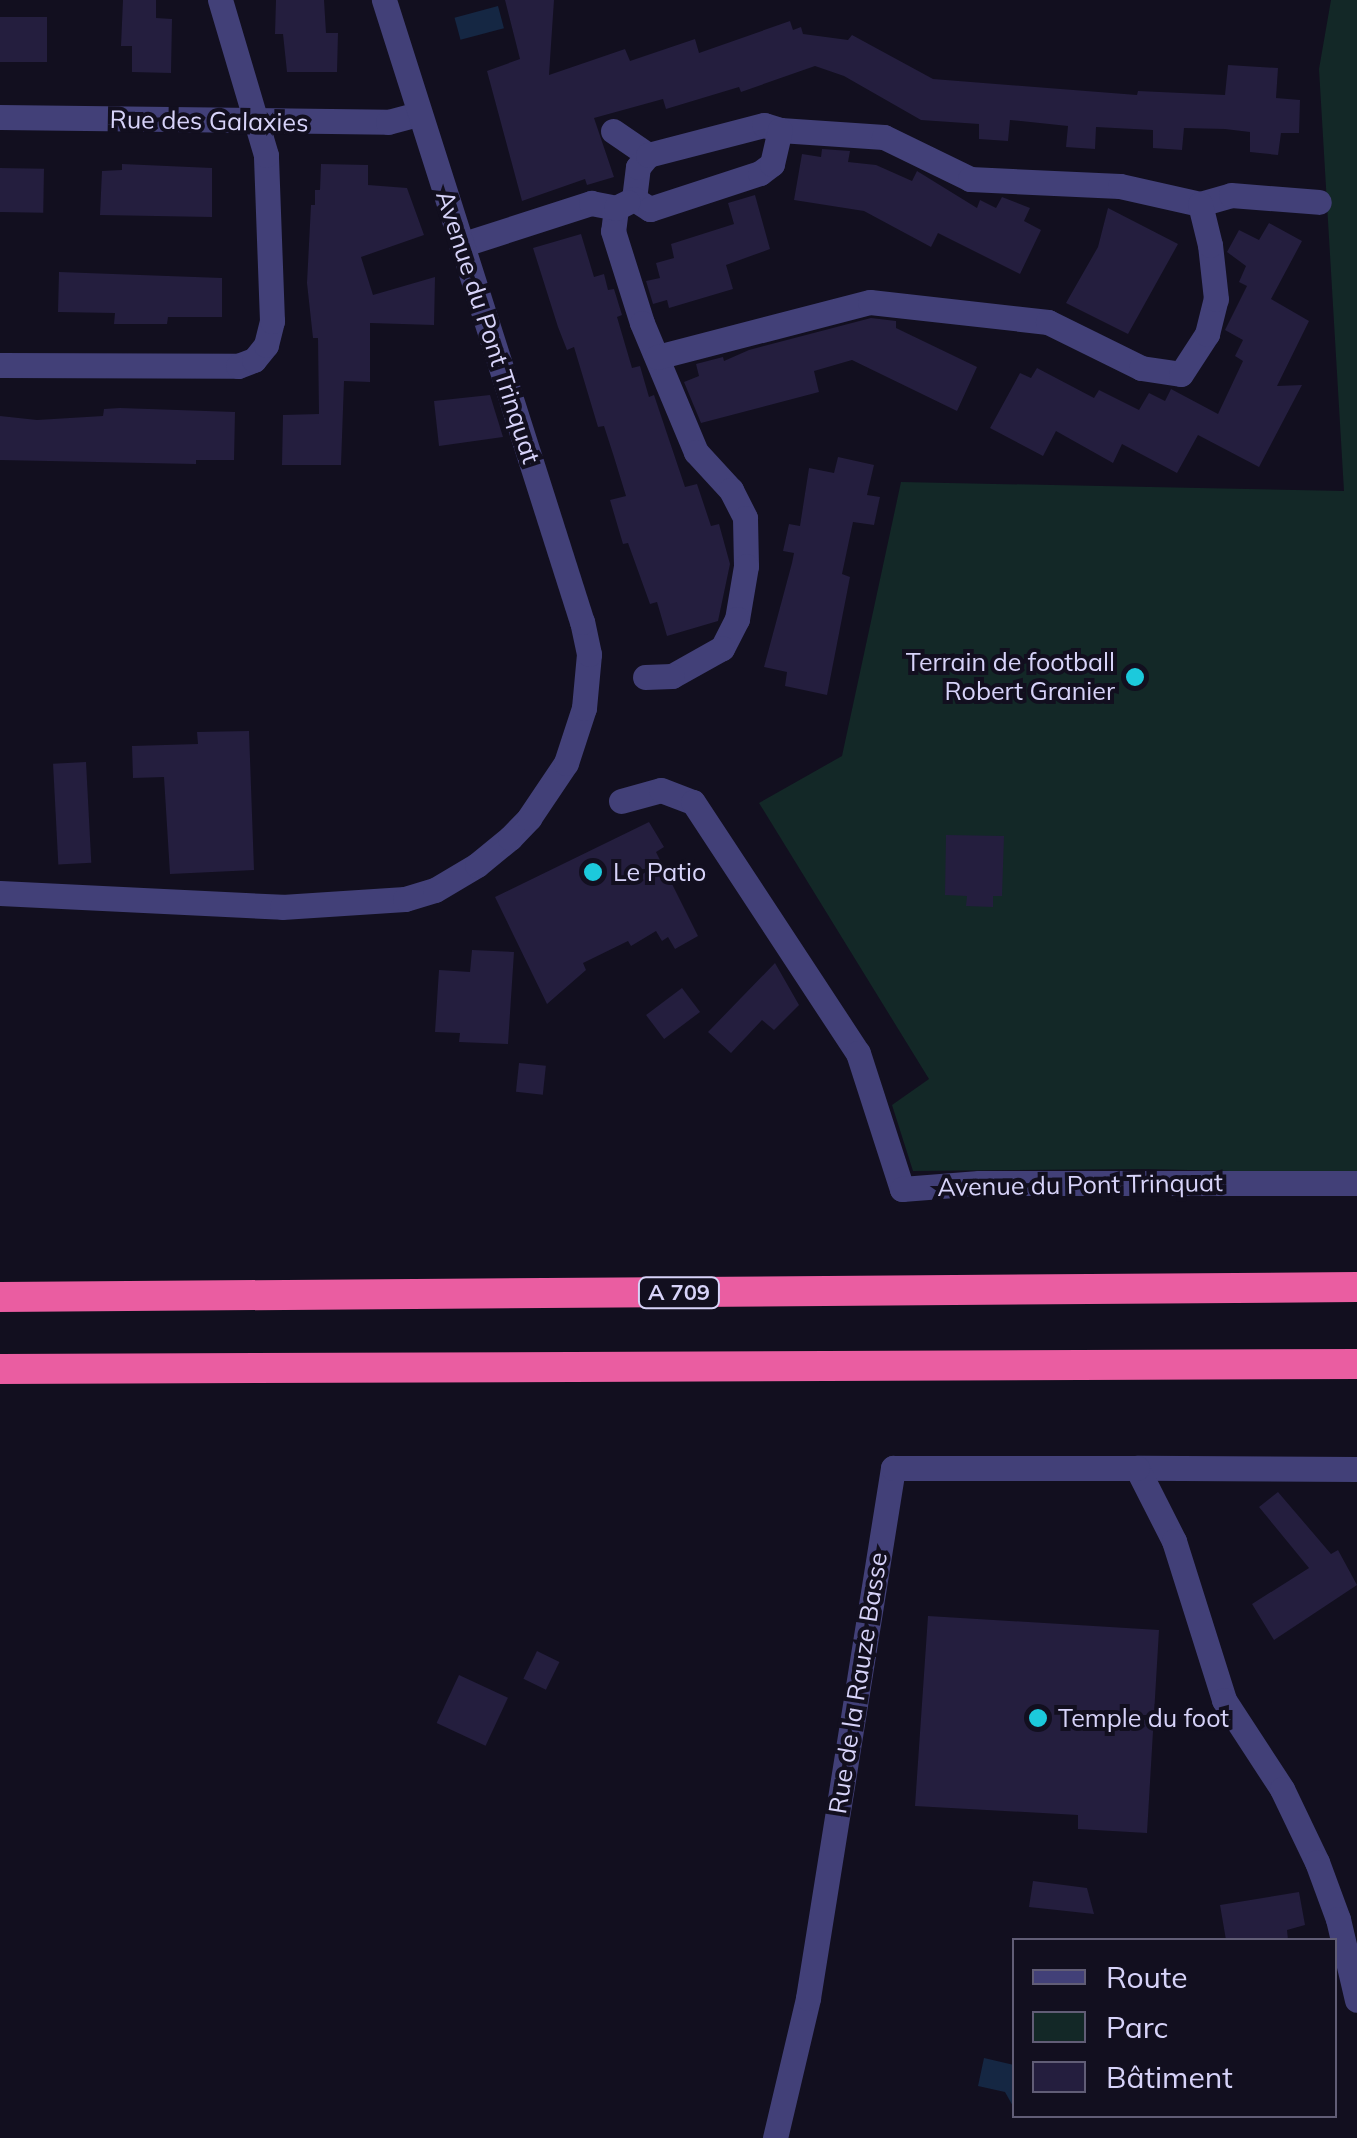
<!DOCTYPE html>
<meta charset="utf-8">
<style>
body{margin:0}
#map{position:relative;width:1357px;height:2138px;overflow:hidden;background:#120f1f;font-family:Mulish,sans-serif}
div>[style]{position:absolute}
.green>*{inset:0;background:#132827}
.water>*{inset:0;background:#152743;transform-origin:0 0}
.building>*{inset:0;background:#241e3e;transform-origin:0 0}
.street>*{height:25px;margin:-12.5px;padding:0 12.5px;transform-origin:12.5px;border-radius:12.5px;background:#424078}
.highway>*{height:30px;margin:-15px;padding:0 15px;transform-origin:15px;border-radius:15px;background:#ea5da1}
.dots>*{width:28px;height:28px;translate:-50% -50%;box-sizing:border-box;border:5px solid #120f1f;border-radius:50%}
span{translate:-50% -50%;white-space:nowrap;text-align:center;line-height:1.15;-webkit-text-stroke:8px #120f1f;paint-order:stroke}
.shield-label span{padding:2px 8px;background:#120f1f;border:2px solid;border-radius:8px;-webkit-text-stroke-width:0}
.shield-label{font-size:22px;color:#d7d3f9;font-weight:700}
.street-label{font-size:25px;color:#d7d3f9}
.poi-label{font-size:25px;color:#d7d3f9}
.right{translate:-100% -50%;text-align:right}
.left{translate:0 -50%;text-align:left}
.legend{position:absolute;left:1012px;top:1938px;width:325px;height:180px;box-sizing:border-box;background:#120f1f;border:2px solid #615d76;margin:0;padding:12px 18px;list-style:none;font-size:30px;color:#d7d3f9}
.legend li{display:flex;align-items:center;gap:20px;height:50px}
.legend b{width:50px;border:2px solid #615d76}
</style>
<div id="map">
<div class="green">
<i style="clip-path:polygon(1331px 0,1357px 0,1357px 1174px,1147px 1169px,913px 1171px,892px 1105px,929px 1079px,759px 803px,842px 756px,901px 482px,1344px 491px,1319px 69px)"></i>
</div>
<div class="water">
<i style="left:498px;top:6px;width:23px;height:45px;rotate:75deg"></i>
<i style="clip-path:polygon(984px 2058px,1014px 2065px,1014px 2108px,1005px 2092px,978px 2086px)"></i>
</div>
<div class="building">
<i style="clip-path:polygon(123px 0,156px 0,156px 18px,172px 19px,171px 73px,132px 72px,132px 46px,121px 46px)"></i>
<i style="clip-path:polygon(276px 0,324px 0,326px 33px,338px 33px,337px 72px,287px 72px,283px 34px,275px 34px)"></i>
<i style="clip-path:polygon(505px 0,554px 0,549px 75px,625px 49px,630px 61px,695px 39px,699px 53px,790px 21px,793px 30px,801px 27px,803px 34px,848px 40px,852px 35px,933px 79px,1137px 95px,1138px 91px,1225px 95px,1228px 65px,1278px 68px,1276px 98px,1300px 100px,1299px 133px,1281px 133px,1278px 155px,1250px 152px,1250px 132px,1225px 129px,1184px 128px,1182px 150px,1153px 148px,1153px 130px,1096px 127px,1095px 149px,1066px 147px,1068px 126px,1010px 120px,1008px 141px,979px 139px,979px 124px,921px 120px,844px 76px,815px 66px,741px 92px,739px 87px,666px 109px,663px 99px,594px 118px,614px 177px,587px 185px,585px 179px,522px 201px,487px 71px,520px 59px)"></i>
<i style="left:0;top:17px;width:47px;height:45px"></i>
<i style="clip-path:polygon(822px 149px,850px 151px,848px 162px,876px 165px,912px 181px,917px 171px,977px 208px,980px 200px,996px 208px,1002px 197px,1030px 208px,1024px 221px,1041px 230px,1020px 274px,938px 233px,931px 247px,864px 211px,794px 200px,802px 154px,821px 157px)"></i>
<i style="clip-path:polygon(122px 164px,212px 168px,212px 217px,100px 215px,102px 171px,122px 170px)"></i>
<i style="clip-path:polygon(321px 164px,368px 165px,368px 185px,407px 188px,424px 235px,361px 257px,373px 295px,435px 277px,434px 325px,370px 323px,370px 382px,344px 381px,341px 465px,282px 465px,283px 415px,319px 414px,318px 338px,313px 338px,307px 283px,311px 205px,315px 205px,315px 190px,320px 190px)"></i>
<i style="left:0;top:168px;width:44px;height:44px;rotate:1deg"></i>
<i style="clip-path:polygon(755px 195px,770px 249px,726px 265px,733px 289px,669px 308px,667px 300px,653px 304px,646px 281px,660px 278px,656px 263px,674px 258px,671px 244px,734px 224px,728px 203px)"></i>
<i style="clip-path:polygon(1108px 208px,1178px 244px,1128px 334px,1066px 303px,1098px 247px)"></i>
<i style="clip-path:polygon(1269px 223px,1302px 241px,1271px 299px,1309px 321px,1277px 386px,1302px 385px,1259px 467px,1198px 435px,1177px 473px,1122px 444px,1113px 463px,1056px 431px,1043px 456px,990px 428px,1020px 373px,1031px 378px,1037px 368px,1094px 398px,1099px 390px,1139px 410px,1149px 393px,1165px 401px,1171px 389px,1218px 414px,1243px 361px,1235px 356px,1243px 340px,1225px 330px,1247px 286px,1239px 282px,1246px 266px,1227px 252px,1239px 230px,1259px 240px)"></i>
<i style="clip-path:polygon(581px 234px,594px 277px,604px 274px,608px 290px,614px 289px,622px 315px,617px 317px,632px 368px,640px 366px,649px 397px,654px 395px,685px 487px,697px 484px,711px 526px,719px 524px,730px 564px,718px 621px,667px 636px,657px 602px,650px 604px,628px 543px,623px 544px,610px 500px,626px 496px,614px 457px,604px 426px,598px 427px,574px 347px,567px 350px,558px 327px,533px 248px)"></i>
<i style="clip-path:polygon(59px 272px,222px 278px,222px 317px,168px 317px,167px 324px,114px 324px,115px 313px,58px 312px)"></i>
<i style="clip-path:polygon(871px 318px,896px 321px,896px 328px,977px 367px,957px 411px,852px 360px,814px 371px,819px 392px,701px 423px,684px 382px,699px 376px,696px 364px,723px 357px,724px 361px,749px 350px)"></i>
<i style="clip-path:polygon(490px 395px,503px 437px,439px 446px,434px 401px)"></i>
<i style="clip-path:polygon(120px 408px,235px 412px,234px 460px,196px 460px,196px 464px,0 460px,0 416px,37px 420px,103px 416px,104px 409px)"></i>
<i style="clip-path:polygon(838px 457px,874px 465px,867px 495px,880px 497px,874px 525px,853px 522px,842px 574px,850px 577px,827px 695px,785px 686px,787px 672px,764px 667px,792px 563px,794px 553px,783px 551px,789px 524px,800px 526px,809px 468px,834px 473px)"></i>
<i style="clip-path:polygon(249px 731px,254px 870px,170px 874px,164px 777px,133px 778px,132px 746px,198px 744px,197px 732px)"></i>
<i style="left:86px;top:762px;width:101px;height:33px;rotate:87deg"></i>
<i style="clip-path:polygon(649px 822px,664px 847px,656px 852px,698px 936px,675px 949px,668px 937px,662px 941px,656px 931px,631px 946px,628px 941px,583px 963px,586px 970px,547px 1004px,495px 897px)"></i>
<i style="clip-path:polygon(946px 835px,1004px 836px,1002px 896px,993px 896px,993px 907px,966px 906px,967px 896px,945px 895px)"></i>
<i style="clip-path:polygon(472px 950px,514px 952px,508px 1044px,459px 1042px,460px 1033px,435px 1032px,439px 970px,470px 972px)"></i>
<i style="clip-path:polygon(775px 963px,799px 1005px,774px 1030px,762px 1020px,731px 1053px,708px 1032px)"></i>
<i style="left:682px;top:988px;width:30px;height:45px;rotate:53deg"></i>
<i style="left:519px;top:1063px;width:27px;height:29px;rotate:6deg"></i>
<i style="clip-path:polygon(1278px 1492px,1331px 1554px,1338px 1550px,1357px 1585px,1274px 1640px,1252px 1604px,1309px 1568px,1259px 1507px)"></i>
<i style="clip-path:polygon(928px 1616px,1159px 1630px,1147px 1833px,1078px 1829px,1078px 1815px,915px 1806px)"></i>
<i style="left:537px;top:1651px;width:25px;height:31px;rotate:26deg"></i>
<i style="left:459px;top:1675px;width:54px;height:53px;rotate:25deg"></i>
<i style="clip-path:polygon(1033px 1881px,1087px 1888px,1094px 1914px,1029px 1907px)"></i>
<i style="clip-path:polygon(1299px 1892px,1305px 1925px,1287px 1930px,1288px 1940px,1226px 1940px,1220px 1905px)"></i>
</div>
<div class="street">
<i style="left:0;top:117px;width:388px;rotate:0.7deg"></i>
<i style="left:388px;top:122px;width:30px;rotate:-15deg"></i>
<i style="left:613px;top:131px;width:42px;rotate:34.4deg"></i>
<i style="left:634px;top:199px;width:32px;rotate:-83deg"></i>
<i style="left:638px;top:167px;width:16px;rotate:-50deg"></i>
<i style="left:648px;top:155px;width:120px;rotate:-14.5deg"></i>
<i style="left:764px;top:125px;width:17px;rotate:17deg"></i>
<i style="left:780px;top:130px;width:104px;rotate:3.9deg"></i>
<i style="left:884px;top:137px;width:96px;rotate:26deg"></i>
<i style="left:970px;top:179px;width:150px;rotate:2.7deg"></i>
<i style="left:1120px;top:186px;width:82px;rotate:12.7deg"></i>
<i style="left:1200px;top:204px;width:32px;rotate:-16deg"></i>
<i style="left:1231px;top:195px;width:88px;rotate:4.5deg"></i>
<i style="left:634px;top:199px;width:19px;rotate:32deg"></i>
<i style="left:650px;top:209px;width:116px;rotate:-18.1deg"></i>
<i style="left:760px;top:173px;width:15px;rotate:-37deg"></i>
<i style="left:772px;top:164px;width:35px;rotate:-77deg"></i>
<i style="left:616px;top:208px;width:23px;rotate:97deg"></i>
<i style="left:613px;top:231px;width:96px;rotate:72.5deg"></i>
<i style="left:642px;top:323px;width:140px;rotate:67.3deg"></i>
<i style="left:696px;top:452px;width:52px;rotate:47.4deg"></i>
<i style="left:731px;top:490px;width:31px;rotate:63deg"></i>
<i style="left:745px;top:518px;width:48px;rotate:88.8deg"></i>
<i style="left:746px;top:566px;width:54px;rotate:99.6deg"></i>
<i style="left:737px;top:619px;width:33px;rotate:117deg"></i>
<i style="left:722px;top:648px;width:57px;rotate:150.8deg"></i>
<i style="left:672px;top:676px;width:27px;rotate:178deg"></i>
<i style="left:461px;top:245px;width:137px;rotate:-17.9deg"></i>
<i style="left:591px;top:203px;width:25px;rotate:11deg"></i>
<i style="left:616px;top:208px;width:13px;rotate:-27deg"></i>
<i style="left:657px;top:357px;width:220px;rotate:-14.5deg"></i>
<i style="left:870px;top:302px;width:179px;rotate:6.4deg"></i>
<i style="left:1048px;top:322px;width:104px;rotate:26.3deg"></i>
<i style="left:1141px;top:368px;width:40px;rotate:8.5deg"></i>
<i style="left:1181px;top:374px;width:48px;rotate:-57deg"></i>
<i style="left:1207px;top:334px;width:36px;rotate:-76deg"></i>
<i style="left:1216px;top:299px;width:54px;rotate:-96.3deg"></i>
<i style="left:1210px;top:245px;width:42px;rotate:-103.7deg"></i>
<i style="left:0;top:365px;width:238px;rotate:0.2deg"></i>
<i style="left:238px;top:366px;width:17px;rotate:-21deg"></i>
<i style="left:254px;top:360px;width:19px;rotate:-51deg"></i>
<i style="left:266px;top:345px;width:25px;rotate:-76deg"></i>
<i style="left:272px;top:321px;width:166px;rotate:-92.1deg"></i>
<i style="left:266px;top:155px;width:162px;rotate:-106.5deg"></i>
<i style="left:621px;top:801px;width:41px;rotate:-15.4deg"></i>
<i style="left:661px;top:790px;width:34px;rotate:21deg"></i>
<i style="left:693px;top:802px;width:300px;rotate:56.7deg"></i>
<i style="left:858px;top:1053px;width:143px;rotate:72.1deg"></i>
<i style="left:902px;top:1189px;width:77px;rotate:-4.5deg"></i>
<i style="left:979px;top:1183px;width:378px"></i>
<i style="left:0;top:893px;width:282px;rotate:2.8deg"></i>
<i style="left:282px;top:907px;width:123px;rotate:-3.7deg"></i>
<i style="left:405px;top:899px;width:31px;rotate:-17deg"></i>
<i style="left:435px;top:890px;width:49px;rotate:-30.8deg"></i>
<i style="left:477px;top:865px;width:43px;rotate:-39.3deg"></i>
<i style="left:510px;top:838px;width:28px;rotate:-46deg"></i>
<i style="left:529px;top:818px;width:66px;rotate:-56.1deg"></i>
<i style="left:566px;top:763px;width:58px;rotate:-71.9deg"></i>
<i style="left:584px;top:708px;width:54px;rotate:-84.7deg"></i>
<i style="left:589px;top:654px;width:33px;rotate:-102deg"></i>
<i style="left:582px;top:622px;width:653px;rotate:-107.66deg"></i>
<i style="left:1357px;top:1469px;width:220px;rotate:-179.7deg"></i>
<i style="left:1137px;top:1468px;width:82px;rotate:63.1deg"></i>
<i style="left:1174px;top:1541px;width:167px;rotate:72.5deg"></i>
<i style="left:1224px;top:1700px;width:106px;rotate:56.9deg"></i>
<i style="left:1282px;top:1789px;width:81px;rotate:64.4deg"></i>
<i style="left:1317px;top:1862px;width:61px;rotate:69.8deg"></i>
<i style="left:1338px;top:1919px;width:83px;rotate:76.8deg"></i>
<i style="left:775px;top:2138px;width:144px;rotate:-76.7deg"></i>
<i style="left:808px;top:1998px;width:537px;rotate:-80.89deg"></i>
<i style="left:893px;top:1468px;width:244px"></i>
</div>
<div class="highway">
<i style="left:0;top:1297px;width:1357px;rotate:-0.42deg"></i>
<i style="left:0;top:1369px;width:1357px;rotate:-0.21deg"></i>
</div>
<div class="dots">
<i style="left:1135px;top:677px;background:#1cc9dc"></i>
<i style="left:593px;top:872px;background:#1cc9dc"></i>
<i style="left:1038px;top:1718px;background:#1cc9dc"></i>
</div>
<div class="shield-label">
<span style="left:679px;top:1293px">A 709</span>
</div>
<div class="street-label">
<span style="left:209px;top:121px;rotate:1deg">Rue des Galaxies</span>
<span style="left:488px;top:327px;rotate:72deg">Avenue du Pont Trinquat</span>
<span style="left:1080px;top:1185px;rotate:-1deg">Avenue du Pont Trinquat</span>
<span style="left:858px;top:1683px;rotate:-81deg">Rue de la Rauze Basse</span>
</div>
<div class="poi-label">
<span class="right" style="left:1115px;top:677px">Terrain de football<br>Robert Granier</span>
<span class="left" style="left:613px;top:872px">Le Patio</span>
<span class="left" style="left:1058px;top:1718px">Temple du foot</span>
</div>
<ul class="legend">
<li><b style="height:12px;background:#424078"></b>Route</li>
<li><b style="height:28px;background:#132827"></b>Parc</li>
<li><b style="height:28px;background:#241e3e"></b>Bâtiment</li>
</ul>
</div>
